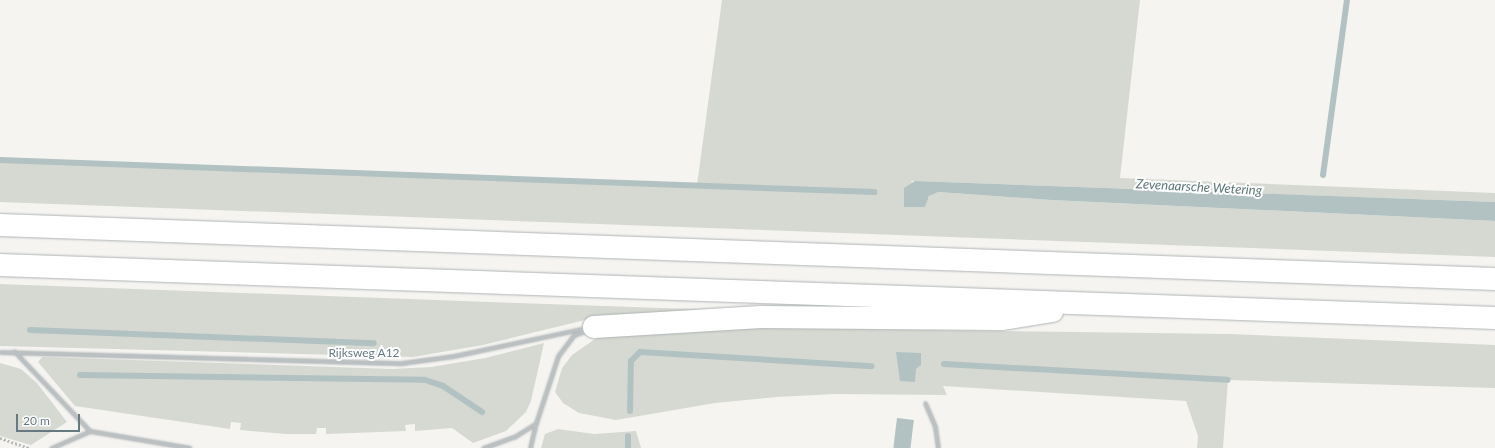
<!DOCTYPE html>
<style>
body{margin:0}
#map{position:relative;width:1495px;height:448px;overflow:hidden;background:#f5f4f1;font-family:Lato,sans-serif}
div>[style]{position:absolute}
.green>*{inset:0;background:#d6d9d1}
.water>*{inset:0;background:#b2c2c3;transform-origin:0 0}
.stream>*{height:6px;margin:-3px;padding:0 3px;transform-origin:3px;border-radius:3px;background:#b2c2c3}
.path>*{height:2.5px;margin-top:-1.25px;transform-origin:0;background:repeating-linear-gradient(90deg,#b6babb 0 2px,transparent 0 4px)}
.roads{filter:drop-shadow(0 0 1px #afb4b6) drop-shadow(0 0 1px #afb4b6)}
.lane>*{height:3px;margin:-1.5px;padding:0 1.5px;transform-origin:1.5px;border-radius:1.5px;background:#bbc1c3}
.highway>*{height:22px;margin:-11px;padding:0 11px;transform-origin:11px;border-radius:11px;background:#fff}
span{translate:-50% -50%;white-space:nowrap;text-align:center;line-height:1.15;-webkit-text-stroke:4px #fff;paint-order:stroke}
.street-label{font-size:12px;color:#657a81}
.water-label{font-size:13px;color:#5c7677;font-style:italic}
.scale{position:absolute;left:16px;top:414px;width:64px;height:18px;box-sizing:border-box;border:2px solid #657a81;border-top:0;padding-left:5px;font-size:12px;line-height:14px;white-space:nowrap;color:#657a81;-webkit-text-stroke:3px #fff;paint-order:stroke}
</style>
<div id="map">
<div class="green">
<i style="clip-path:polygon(722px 0,1140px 0,1120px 178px,1495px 193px,1495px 202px,911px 181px,926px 201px,932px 193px,938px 192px,1051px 200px,1495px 221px,1495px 257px,0 202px,0 160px,697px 185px)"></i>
<i style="clip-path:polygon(0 284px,518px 303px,719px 310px,650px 313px,585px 320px,483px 345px,413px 357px,0 346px)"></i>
<i style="clip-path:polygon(703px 327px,1229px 334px,1495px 345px,1495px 388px,1228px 380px,1223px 448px,1197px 448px,1198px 436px,1186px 401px,943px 386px,947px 395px,836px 394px,776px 397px,715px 403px,616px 420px,579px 413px,563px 403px,555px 392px,562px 368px,572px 355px,595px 339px,605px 334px)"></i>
<i style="clip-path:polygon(544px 343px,531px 401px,526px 412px,506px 431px,473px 443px,452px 428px,415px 431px,415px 424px,405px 425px,406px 431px,326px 434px,326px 428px,317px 428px,316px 434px,286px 434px,240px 430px,241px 423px,231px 422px,230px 429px,75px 406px,38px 362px,42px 357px,393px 369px,431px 367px,485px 358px)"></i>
<i style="clip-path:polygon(0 363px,21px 369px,37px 383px,67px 422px,31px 445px,0 436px)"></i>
<i style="clip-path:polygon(558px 429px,594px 434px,636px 431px,641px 448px,541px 448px,545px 434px)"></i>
</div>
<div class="water">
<i style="clip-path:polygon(915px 181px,1495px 202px,1495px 221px,1051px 200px,938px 192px,929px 196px,925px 207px,904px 207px,904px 188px)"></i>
<i style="clip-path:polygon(896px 352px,921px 353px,921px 365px,916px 369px,915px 382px,900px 381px)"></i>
<i style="left:897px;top:418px;width:17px;height:30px;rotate:7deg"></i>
</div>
<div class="stream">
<i style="left:0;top:160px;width:875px;rotate:2.1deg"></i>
<i style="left:1323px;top:175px;width:177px;rotate:-82.2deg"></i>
<i style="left:30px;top:330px;width:344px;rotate:2.2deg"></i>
<i style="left:944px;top:364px;width:284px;rotate:3.2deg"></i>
<i style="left:80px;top:375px;width:345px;rotate:0.8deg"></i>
<i style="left:425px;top:380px;width:19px;rotate:18deg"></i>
<i style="left:443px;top:386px;width:47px;rotate:33.7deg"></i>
<i style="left:630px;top:411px;width:50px;rotate:-88.9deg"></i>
<i style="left:631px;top:361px;width:13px;rotate:-45deg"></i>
<i style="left:640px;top:352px;width:232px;rotate:3.5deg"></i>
<i style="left:628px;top:448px;width:12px;rotate:-90deg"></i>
</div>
<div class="path">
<i style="left:0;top:438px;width:31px;rotate:19deg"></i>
</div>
<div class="roads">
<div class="lane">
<i style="left:14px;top:351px;width:110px;rotate:46.5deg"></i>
<i style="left:90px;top:431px;width:101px;rotate:9.6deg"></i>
<i style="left:0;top:352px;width:402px;rotate:1.6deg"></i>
<i style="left:402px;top:363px;width:52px;rotate:-7.7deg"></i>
<i style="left:454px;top:356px;width:135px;rotate:-12deg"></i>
<i style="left:925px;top:403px;width:26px;rotate:67deg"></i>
<i style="left:935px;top:427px;width:21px;rotate:82deg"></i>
<i style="left:51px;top:448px;width:43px;rotate:-23.6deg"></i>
<i style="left:483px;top:448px;width:33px;rotate:-20deg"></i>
<i style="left:514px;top:437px;width:26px;rotate:-32deg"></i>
<i style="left:536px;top:423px;width:71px;rotate:-71.8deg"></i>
<i style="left:558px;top:356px;width:26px;rotate:-53deg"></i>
<i style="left:574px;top:335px;width:14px;rotate:-21deg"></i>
<i style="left:530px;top:448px;width:26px;rotate:-77deg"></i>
</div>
<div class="highway">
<i style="left:0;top:225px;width:1496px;rotate:2.07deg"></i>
<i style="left:0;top:265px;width:1496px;rotate:2.03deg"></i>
<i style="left:594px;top:327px;width:167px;rotate:-3.4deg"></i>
<i style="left:761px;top:317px;width:241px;rotate:0.5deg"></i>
<i style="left:1002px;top:319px;width:51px;rotate:-9.1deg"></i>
</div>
</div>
<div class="street-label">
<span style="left:364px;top:353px">Rijksweg A12</span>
</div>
<div class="water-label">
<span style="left:1199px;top:187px;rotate:3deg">Zevenaarsche Wetering</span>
</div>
<div class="scale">20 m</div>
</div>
